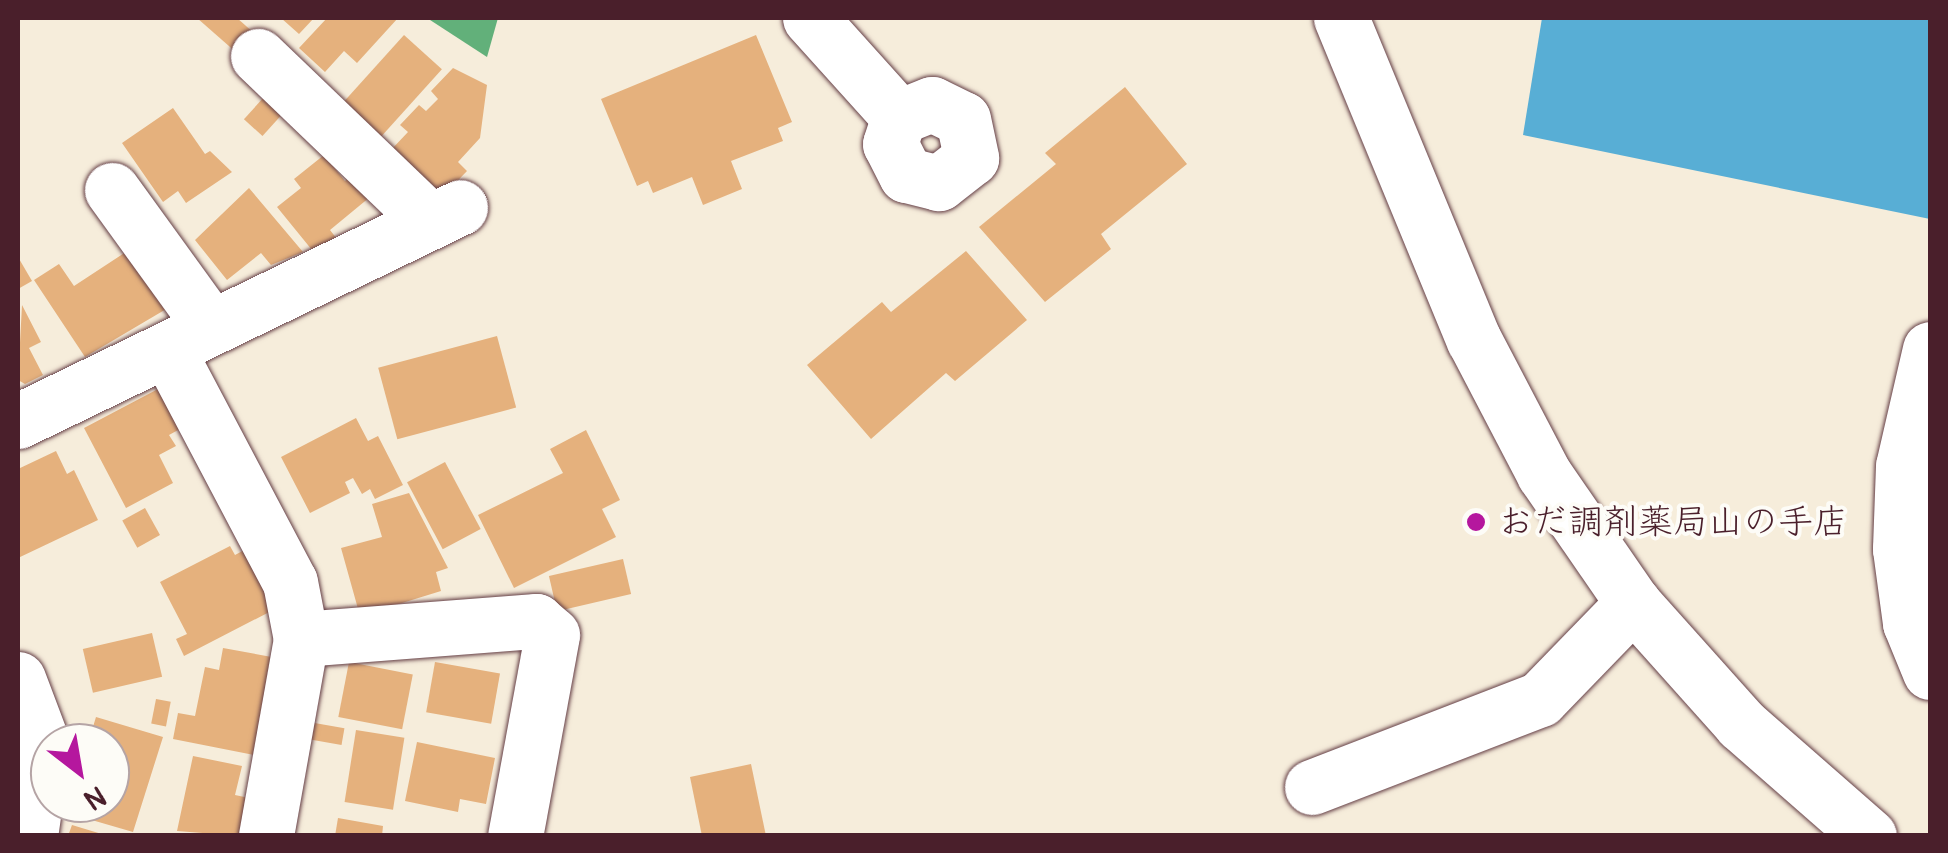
<!DOCTYPE html>
<meta charset="utf-8">
<style>
body{margin:0}
#map{position:relative;width:1948px;height:853px;overflow:hidden;background:#f6eddb;font-family:Pangolin,"Klee One",sans-serif}
div>[style]{position:absolute}
.forest>*{inset:0;background:#62b07a}
.water>*{inset:0;background:#58aed5}
.building>*{inset:0;background:#e5b17d;transform-origin:0 0}
.roads{filter:drop-shadow(0 0 2px #643e45) drop-shadow(0 0 2px #643e45)}
.minor>*{height:55px;margin:-27.5px;padding:0 27.5px;transform-origin:27.5px;border-radius:27.5px;background:#fff}
.dots>*{width:28px;height:28px;translate:-50% -50%;box-sizing:border-box;border:5px solid #fdfcf7;border-radius:50%}
span{translate:-50% -50%;white-space:nowrap;text-align:center;line-height:1.15;-webkit-text-stroke:8px #fdfcf7;paint-order:stroke}
.poi-label{font-size:35px;color:#4a1f2b}
.left{translate:0 -50%;text-align:left}
.frame{position:absolute;inset:0;border:20px solid #4a1f2b;pointer-events:none}
.north{position:absolute;left:30px;top:723px;width:100px;height:100px;box-sizing:border-box;background:#fdfcf7;border:2px solid #b5a4a5;border-radius:50%;rotate:149deg;font-size:28px;font-weight:700;line-height:40px;text-align:center;color:#4a1f2b}
.north::after{content:'';display:block;margin:auto;width:35px;height:45px;background:#b5179e;clip-path:polygon(50% 0,100% 100%,50% 72%,0 100%)}
</style>
<div id="map">
<div class="forest">
<i style="clip-path:polygon(427px 18px,498px 18px,487px 57px)"></i>
</div>
<div class="water">
<i style="clip-path:polygon(1542px 18px,1930px 18px,1930px 219px,1523px 135px)"></i>
</div>
<div class="building">
<i style="clip-path:polygon(197px 18px,237px 18px,263px 41px,246px 61px)"></i>
<i style="clip-path:polygon(281px 18px,314px 18px,299px 34px)"></i>
<i style="clip-path:polygon(327px 18px,398px 18px,357px 63px,344px 51px,325px 72px,299px 48px)"></i>
<i style="left:404px;top:35px;width:51px;height:93px;rotate:42deg"></i>
<i style="clip-path:polygon(756px 35px,792px 122px,778px 128px,783px 141px,731px 161px,742px 189px,703px 205px,692px 177px,653px 193px,648px 181px,637px 186px,601px 99px)"></i>
<i style="clip-path:polygon(453px 68px,487px 85px,480px 138px,458px 162px,467px 171px,440px 199px,390px 151px,408px 132px,400px 125px,419px 105px,426px 111px,438px 99px,431px 91px)"></i>
<i style="clip-path:polygon(1125px 87px,1187px 164px,1101px 234px,1111px 249px,1045px 302px,979px 227px,1056px 164px,1045px 153px)"></i>
<i style="left:264px;top:97px;width:25px;height:30px;rotate:42deg"></i>
<i style="clip-path:polygon(173px 108px,205px 154px,210px 151px,232px 172px,186px 203px,178px 191px,163px 202px,122px 143px)"></i>
<i style="clip-path:polygon(324px 155px,345px 181px,352px 174px,370px 197px,330px 230px,337px 239px,312px 250px,277px 207px,301px 188px,294px 179px)"></i>
<i style="clip-path:polygon(249px 188px,303px 252px,271px 265px,261px 253px,227px 280px,195px 240px)"></i>
<i style="clip-path:polygon(135px 246px,173px 305px,85px 357px,34px 280px,59px 264px,74px 286px)"></i>
<i style="clip-path:polygon(966px 251px,1027px 320px,955px 381px,946px 373px,871px 439px,807px 365px,882px 302px,891px 312px)"></i>
<i style="clip-path:polygon(18px 257px,32px 281px,18px 289px)"></i>
<i style="clip-path:polygon(22px 305px,41px 342px,29px 348px,43px 375px,25px 384px,18px 380px)"></i>
<i style="left:497px;top:336px;width:74px;height:123px;rotate:75deg"></i>
<i style="clip-path:polygon(158px 389px,180px 429px,169px 435px,176px 446px,159px 455px,173px 483px,126px 508px,84px 428px)"></i>
<i style="clip-path:polygon(356px 418px,368px 441px,378px 436px,403px 485px,375px 499px,370px 489px,362px 494px,353px 478px,345px 482px,350px 493px,310px 513px,281px 457px)"></i>
<i style="clip-path:polygon(586px 430px,620px 500px,602px 509px,616px 537px,514px 588px,478px 515px,563px 473px,550px 449px)"></i>
<i style="clip-path:polygon(56px 451px,67px 474px,74px 470px,98px 520px,18px 558px,18px 469px)"></i>
<i style="left:445px;top:462px;width:76px;height:43px;rotate:62deg"></i>
<i style="clip-path:polygon(409px 493px,448px 568px,436px 572px,441px 591px,360px 616px,341px 548px,382px 537px,372px 504px)"></i>
<i style="left:145px;top:508px;width:31px;height:26px;rotate:61deg"></i>
<i style="clip-path:polygon(230px 546px,235px 555px,248px 548px,279px 607px,184px 656px,176px 639px,187px 634px,160px 582px)"></i>
<i style="left:623px;top:559px;width:36px;height:76px;rotate:77deg"></i>
<i style="left:152px;top:633px;width:45px;height:71px;rotate:77deg"></i>
<i style="clip-path:polygon(223px 648px,277px 658px,254px 755px,173px 739px,178px 713px,195px 716px,205px 667px,219px 670px)"></i>
<i style="left:349px;top:662px;width:65px;height:56px;rotate:11deg"></i>
<i style="left:435px;top:662px;width:66px;height:51px;rotate:10deg"></i>
<i style="left:156px;top:699px;width:15px;height:25px;rotate:11deg"></i>
<i style="clip-path:polygon(96px 717px,163px 737px,133px 832px,78px 816px,82px 803px,110px 803px,110px 743px,88px 743px)"></i>
<i style="left:309px;top:722px;width:36px;height:17px;rotate:10deg"></i>
<i style="left:356px;top:730px;width:49px;height:73px;rotate:9deg"></i>
<i style="clip-path:polygon(417px 742px,495px 758px,486px 804px,460px 799px,458px 812px,405px 801px)"></i>
<i style="clip-path:polygon(193px 756px,242px 766px,235px 795px,249px 798px,241px 836px,177px 831px)"></i>
<i style="clip-path:polygon(751px 764px,766px 836px,702px 836px,690px 777px)"></i>
<i style="clip-path:polygon(338px 818px,383px 826px,382px 836px,335px 836px)"></i>
<i style="clip-path:polygon(72px 825px,105px 835px,105px 836px,68px 836px)"></i>
</div>
<div class="roads">
<div class="minor">
<i style="left:810px;top:18px;width:133px;rotate:48deg"></i>
<i style="left:1341px;top:18px;width:348px;rotate:67.6deg"></i>
<i style="left:1474px;top:340px;width:151px;rotate:62.4deg"></i>
<i style="left:1544px;top:474px;width:157px;rotate:55.4deg"></i>
<i style="left:1633px;top:603px;width:162px;rotate:48.2deg"></i>
<i style="left:1741px;top:724px;width:170px;rotate:41.2deg"></i>
<i style="left:258px;top:56px;width:237px;rotate:43.8deg"></i>
<i style="left:932px;top:104px;width:34px;rotate:26deg"></i>
<i style="left:963px;top:119px;width:40px;rotate:78deg"></i>
<i style="left:971px;top:158px;width:41px;rotate:142deg"></i>
<i style="left:939px;top:183px;width:34px;rotate:-166deg"></i>
<i style="left:906px;top:175px;width:35px;rotate:-117deg"></i>
<i style="left:890px;top:144px;width:28px;rotate:-72deg"></i>
<i style="left:899px;top:117px;width:35px;rotate:-22deg"></i>
<i style="left:112px;top:190px;width:169px;rotate:54.1deg"></i>
<i style="left:167px;top:349px;width:263px;rotate:62.2deg"></i>
<i style="left:290px;top:582px;width:58px;rotate:79.1deg"></i>
<i style="left:301px;top:639px;width:200px;rotate:100.1deg"></i>
<i style="left:1930px;top:349px;width:120px;rotate:103deg"></i>
<i style="left:1903px;top:466px;width:83px;rotate:92.1deg"></i>
<i style="left:1900px;top:549px;width:75px;rotate:82.3deg"></i>
<i style="left:1910px;top:623px;width:53px;rotate:67.8deg"></i>
<i style="left:18px;top:421px;width:491px;rotate:-25.8deg"></i>
<i style="left:301px;top:639px;width:236px;rotate:-4.4deg"></i>
<i style="left:536px;top:621px;width:21px;rotate:41deg"></i>
<i style="left:552px;top:635px;width:204px;rotate:100.4deg"></i>
<i style="left:18px;top:679px;width:71px;rotate:69.3deg"></i>
<i style="left:43px;top:745px;width:92px;rotate:98.1deg"></i>
<i style="left:1312px;top:787px;width:244px;rotate:-21.1deg"></i>
<i style="left:1540px;top:699px;width:134px;rotate:-45.9deg"></i>
</div>
</div>
<div class="dots">
<i style="left:1476px;top:522px;background:#b5179e"></i>
</div>
<div class="poi-label">
<span class="left" style="left:1498px;top:522px">おだ調剤薬局山の手店</span>
</div>
<div class="frame"></div>
<div class="north">N</div>
</div>
